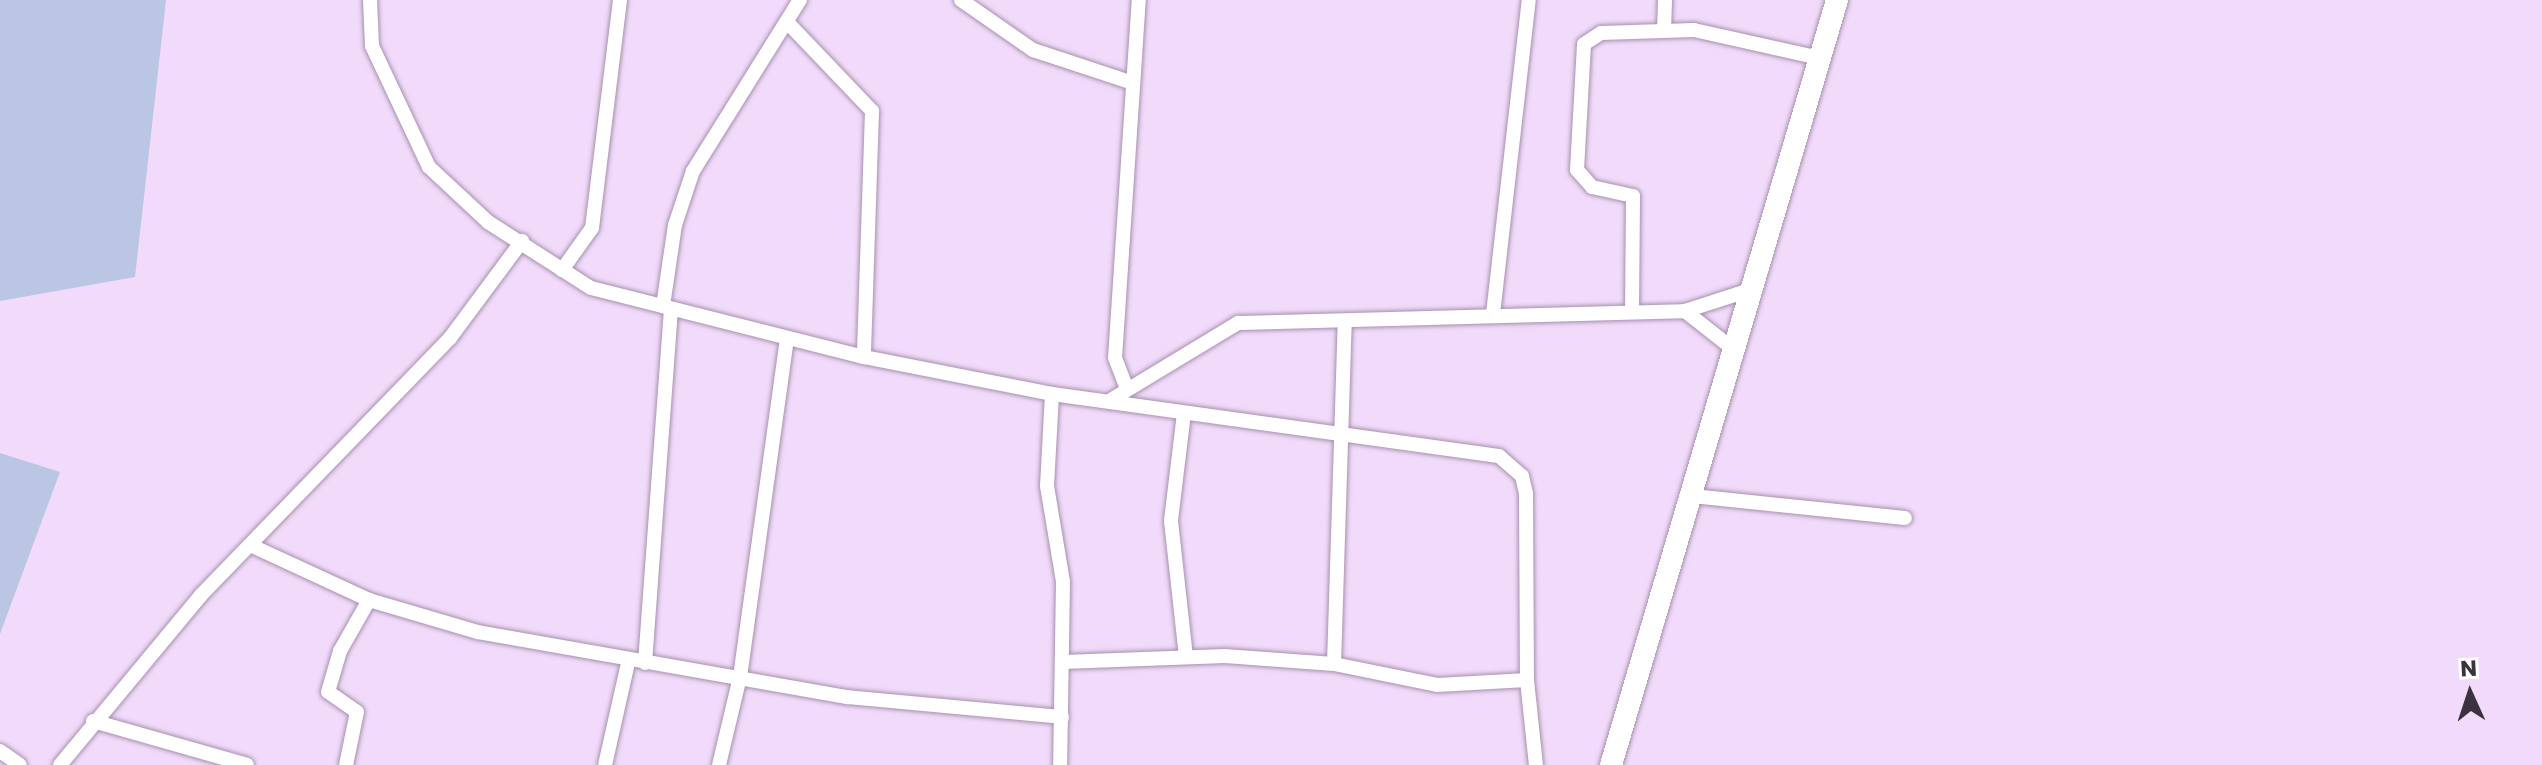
<!DOCTYPE html>
<style>
body{margin:0}
#map{position:relative;width:2542px;height:765px;overflow:hidden;background:#f1dafa;font-family:Poppins,sans-serif}
div>[style]{position:absolute}
.water>*{inset:0;background:#bac6e3}
.roads{filter:drop-shadow(0 0 2px #a691ae) drop-shadow(0 0 2px #a691ae)}
.street>*{height:14px;margin:-7px;padding:0 7px;transform-origin:7px;border-radius:7px;background:#fff}
.primary>*{height:22px;margin:-11px;padding:0 11px;transform-origin:11px;border-radius:11px;background:#fff}
span{translate:-50% -50%;white-space:nowrap;text-align:center;line-height:1.15;-webkit-text-stroke:6px #fff;paint-order:stroke}
.north{position:absolute;left:2430px;top:653px;width:80px;height:80px;-webkit-text-stroke:6px #fff;paint-order:stroke;rotate:357deg;font-size:22px;font-weight:700;line-height:32px;text-align:center;color:#3b323e}
.north::after{content:'';display:block;margin:auto;width:28px;height:36px;background:#3b323e;clip-path:polygon(50% 0,100% 100%,50% 72%,0 100%)}
</style>
<div id="map">
<div class="water">
<i style="clip-path:polygon(0 0,166px 0,135px 277px,0 301px)"></i>
<i style="clip-path:polygon(0 453px,60px 472px,0 634px)"></i>
</div>
<div class="roads">
<div class="street">
<i style="left:370px;top:0;width:46px;rotate:87.5deg"></i>
<i style="left:372px;top:46px;width:134px;rotate:64.8deg"></i>
<i style="left:429px;top:167px;width:81px;rotate:43deg"></i>
<i style="left:488px;top:222px;width:122px;rotate:32.7deg"></i>
<i style="left:591px;top:288px;width:282px;rotate:14.2deg"></i>
<i style="left:864px;top:357px;width:192px;rotate:11.1deg"></i>
<i style="left:1052px;top:394px;width:451px;rotate:7.9deg"></i>
<i style="left:1499px;top:456px;width:30px;rotate:41deg"></i>
<i style="left:1522px;top:476px;width:17px;rotate:77deg"></i>
<i style="left:1526px;top:493px;width:187px;rotate:89.7deg"></i>
<i style="left:1527px;top:680px;width:85px;rotate:84deg"></i>
<i style="left:961px;top:0;width:88px;rotate:34.8deg"></i>
<i style="left:1033px;top:50px;width:105px;rotate:18.3deg"></i>
<i style="left:787px;top:22px;width:123px;rotate:46.3deg"></i>
<i style="left:872px;top:111px;width:246px;rotate:91.9deg"></i>
<i style="left:1664px;top:30px;width:30px;rotate:-88deg"></i>
<i style="left:562px;top:270px;width:52px;rotate:-54.5deg"></i>
<i style="left:592px;top:228px;width:230px;rotate:-83deg"></i>
<i style="left:1685px;top:311px;width:60px;rotate:38.2deg"></i>
<i style="left:1632px;top:312px;width:116px;rotate:-89.5deg"></i>
<i style="left:1633px;top:196px;width:42px;rotate:-167.6deg"></i>
<i style="left:1592px;top:187px;width:23px;rotate:-131deg"></i>
<i style="left:1577px;top:170px;width:126px;rotate:-86.8deg"></i>
<i style="left:1584px;top:44px;width:20px;rotate:-33deg"></i>
<i style="left:1601px;top:33px;width:93px;rotate:-1.8deg"></i>
<i style="left:1694px;top:30px;width:128px;rotate:12.6deg"></i>
<i style="left:1493px;top:314px;width:316px;rotate:-83.5deg"></i>
<i style="left:1127px;top:389px;width:33px;rotate:-111deg"></i>
<i style="left:1115px;top:358px;width:359px;rotate:-86.2deg"></i>
<i style="left:1052px;top:394px;width:92px;rotate:93.1deg"></i>
<i style="left:1047px;top:486px;width:97px;rotate:80.5deg"></i>
<i style="left:1063px;top:582px;width:183px;rotate:90.9deg"></i>
<i style="left:1109px;top:401px;width:151px;rotate:-31.2deg"></i>
<i style="left:1238px;top:323px;width:447px;rotate:-1.5deg"></i>
<i style="left:1685px;top:311px;width:71px;rotate:-17.9deg"></i>
<i style="left:1184px;top:413px;width:109px;rotate:96.9deg"></i>
<i style="left:1171px;top:521px;width:136px;rotate:83.7deg"></i>
<i style="left:1692px;top:496px;width:214px;rotate:5.9deg"></i>
<i style="left:250px;top:545px;width:131px;rotate:24.8deg"></i>
<i style="left:369px;top:600px;width:114px;rotate:16.4deg"></i>
<i style="left:478px;top:632px;width:375px;rotate:10deg"></i>
<i style="left:847px;top:697px;width:216px;rotate:5.3deg"></i>
<i style="left:1063px;top:662px;width:162px;rotate:-2.1deg"></i>
<i style="left:1225px;top:656px;width:109px;rotate:4.2deg"></i>
<i style="left:1334px;top:664px;width:105px;rotate:11.5deg"></i>
<i style="left:1437px;top:685px;width:90px;rotate:-3.2deg"></i>
<i style="left:645px;top:663px;width:355px;rotate:-85.8deg"></i>
<i style="left:671px;top:309px;width:9px;rotate:-159deg"></i>
<i style="left:663px;top:306px;width:82px;rotate:-81.6deg"></i>
<i style="left:675px;top:225px;width:57px;rotate:-71.6deg"></i>
<i style="left:693px;top:171px;width:202px;rotate:-58deg"></i>
<i style="left:1334px;top:664px;width:342px;rotate:-88.2deg"></i>
<i style="left:93px;top:721px;width:160px;rotate:15.9deg"></i>
<i style="left:0;top:751px;width:24px;rotate:35deg"></i>
<i style="left:60px;top:765px;width:221px;rotate:-50.3deg"></i>
<i style="left:201px;top:595px;width:358px;rotate:-45.9deg"></i>
<i style="left:450px;top:338px;width:121px;rotate:-53.4deg"></i>
<i style="left:346px;top:765px;width:54px;rotate:-78.3deg"></i>
<i style="left:357px;top:712px;width:35px;rotate:-145deg"></i>
<i style="left:328px;top:692px;width:43px;rotate:-73.7deg"></i>
<i style="left:340px;top:651px;width:59px;rotate:-60.4deg"></i>
<i style="left:605px;top:765px;width:105px;rotate:-77.3deg"></i>
<i style="left:719px;top:765px;width:90px;rotate:-76.6deg"></i>
<i style="left:740px;top:677px;width:342px;rotate:-82.1deg"></i>
</div>
<div class="primary">
<i style="left:1611px;top:765px;width:798px;rotate:-73.54deg"></i>
</div>
</div>
<div class="north">N</div>
</div>
